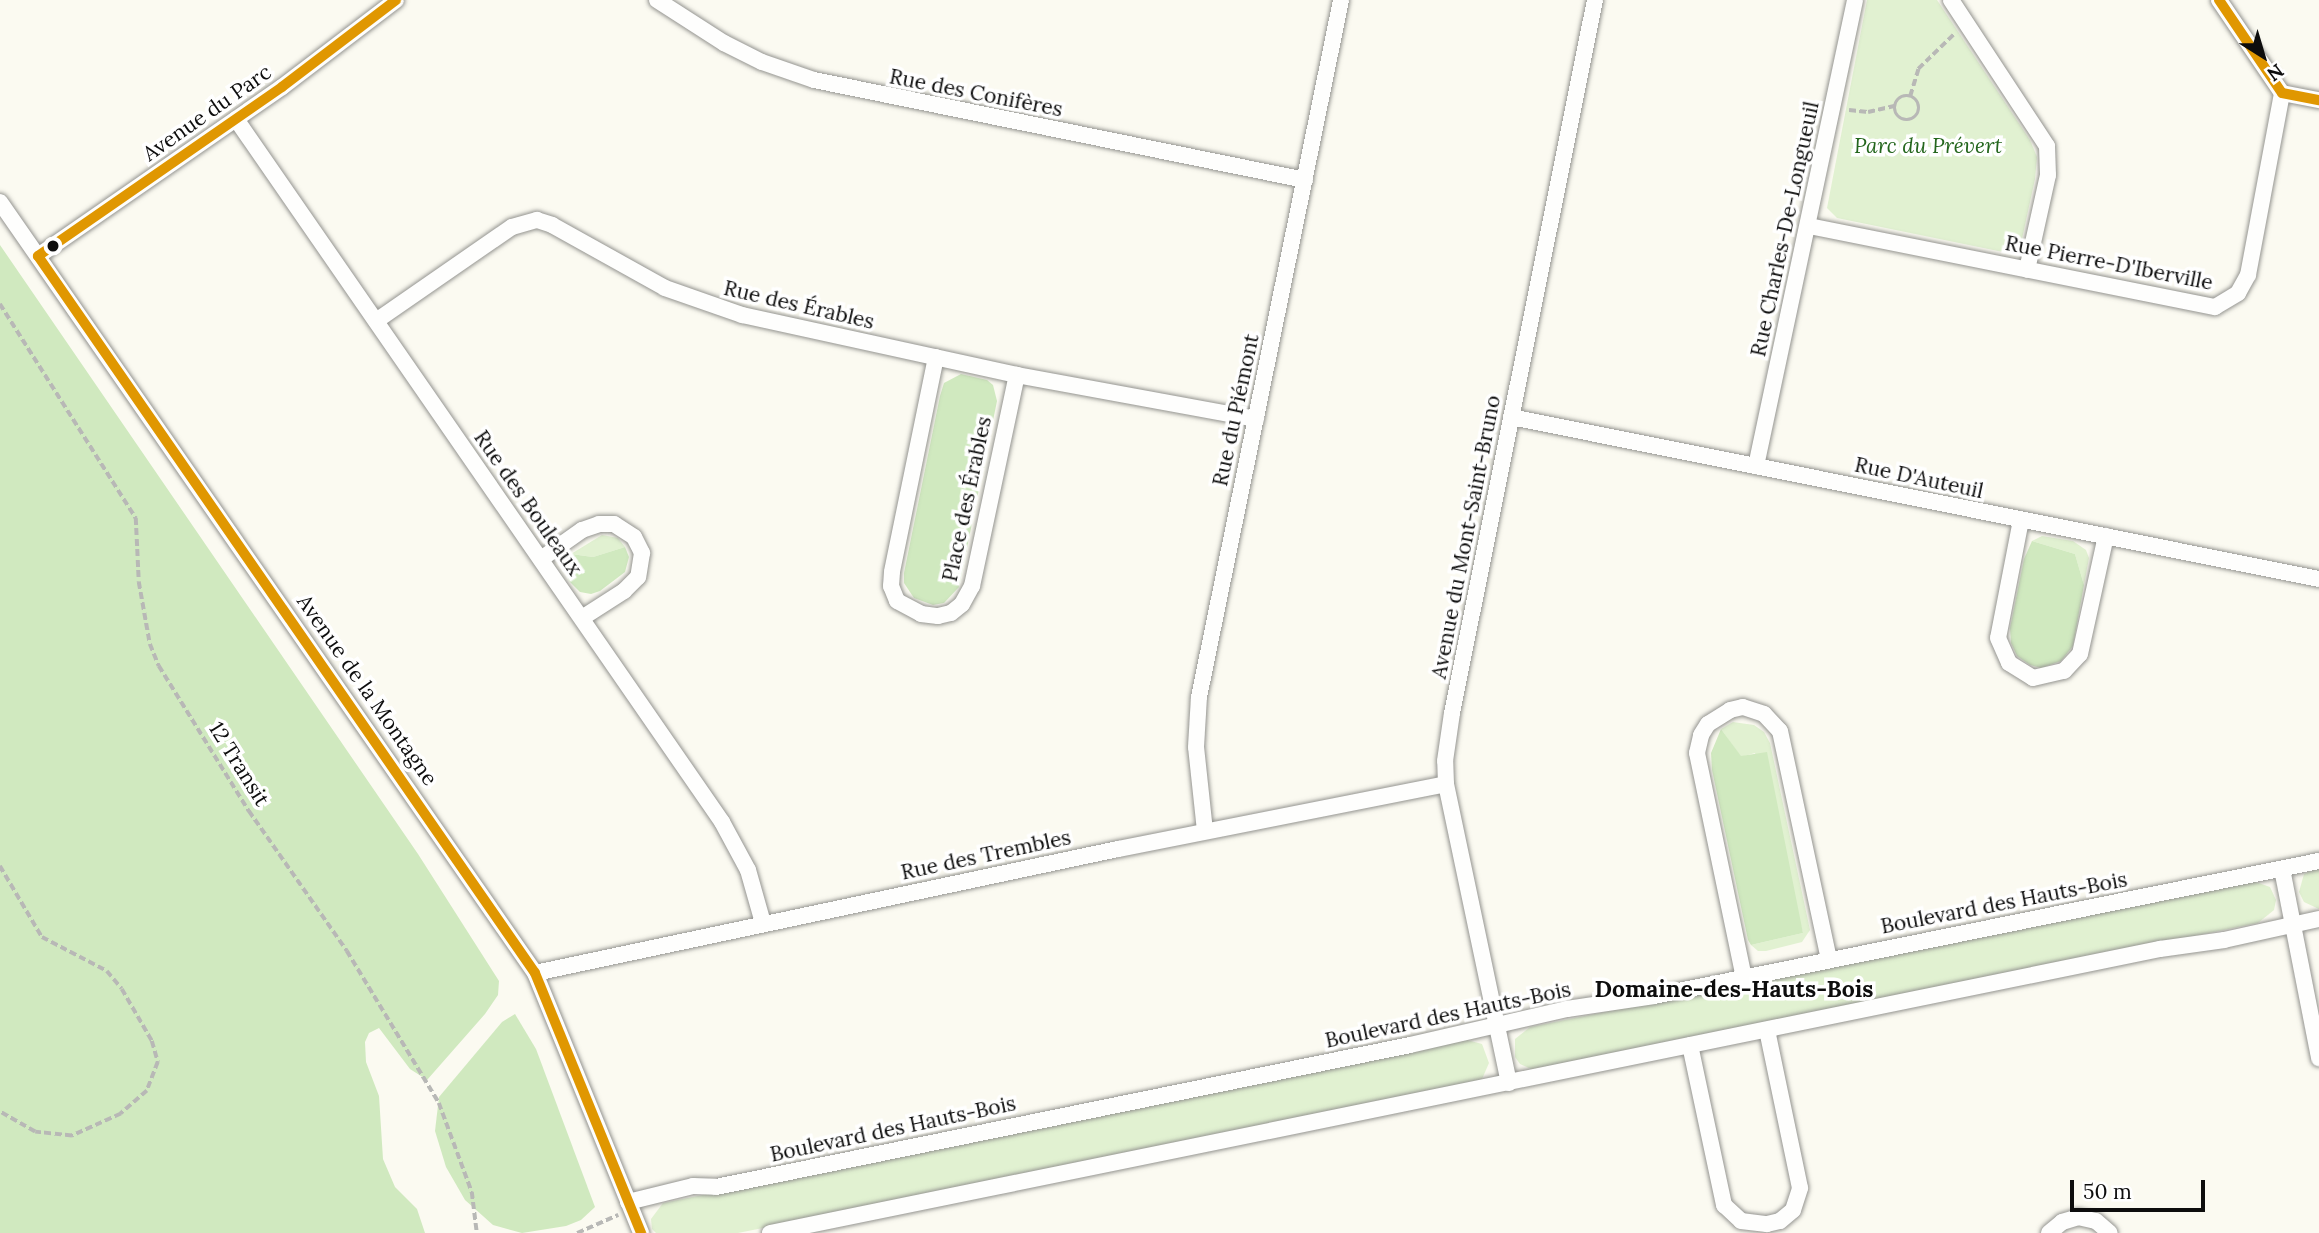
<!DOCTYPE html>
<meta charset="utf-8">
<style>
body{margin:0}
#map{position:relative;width:2319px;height:1233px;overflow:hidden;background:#fbfaf1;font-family:Lora,serif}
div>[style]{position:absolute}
.green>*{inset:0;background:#e1f1d1}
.forest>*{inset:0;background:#d0e9bf}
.path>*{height:3.5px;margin-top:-1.75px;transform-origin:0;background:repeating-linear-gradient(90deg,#b8b8b6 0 7px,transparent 0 10.5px)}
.path>.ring{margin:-1.75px;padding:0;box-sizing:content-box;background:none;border:3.5px solid #b8b8b6;border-radius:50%}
.roads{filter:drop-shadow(0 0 2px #949490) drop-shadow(0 0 2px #949490)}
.minor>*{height:16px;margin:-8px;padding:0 8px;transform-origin:8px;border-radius:8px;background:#fefefd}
.bus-1>*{height:10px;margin:-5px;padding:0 5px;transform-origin:5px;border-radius:5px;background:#e09701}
.dots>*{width:19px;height:19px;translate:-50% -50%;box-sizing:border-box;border:4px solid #fff;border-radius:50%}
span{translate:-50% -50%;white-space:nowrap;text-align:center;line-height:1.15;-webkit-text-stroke:7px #fff;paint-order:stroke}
.street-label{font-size:21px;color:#0d0d0d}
.park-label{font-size:21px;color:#24661d;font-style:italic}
.neighbourhood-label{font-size:23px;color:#0d0d0d;font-weight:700}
.north{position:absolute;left:2228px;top:21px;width:70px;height:70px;-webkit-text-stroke:5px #fff;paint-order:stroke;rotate:143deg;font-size:19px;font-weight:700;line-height:28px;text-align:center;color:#0d0d0d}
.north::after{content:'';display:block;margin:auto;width:24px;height:32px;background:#0d0d0d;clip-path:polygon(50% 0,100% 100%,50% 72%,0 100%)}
.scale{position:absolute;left:2070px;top:1180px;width:135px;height:32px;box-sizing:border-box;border:4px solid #0d0d0d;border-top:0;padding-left:9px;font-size:21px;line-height:24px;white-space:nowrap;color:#0d0d0d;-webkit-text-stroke:5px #fff;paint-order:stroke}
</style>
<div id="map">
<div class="green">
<i style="clip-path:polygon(1867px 0,1937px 0,2030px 140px,2037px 157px,2035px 179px,2022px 239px,2013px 249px,2003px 252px,1837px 218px,1827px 208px)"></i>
<i style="clip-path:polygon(602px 535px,618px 538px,625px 547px,593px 557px,571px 554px)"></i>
<i style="clip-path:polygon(2042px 536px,2073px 541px,2086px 550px,2089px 558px,2084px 585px,2075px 554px,2032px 541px)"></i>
<i style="clip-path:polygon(1733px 722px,1754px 725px,1764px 732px,1770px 743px,1810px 930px,1802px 942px,1766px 951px,1758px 951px,1751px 945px,1803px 933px,1755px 753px,1741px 757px,1721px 729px)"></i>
<i style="clip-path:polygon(2319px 867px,2319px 909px,2304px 902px,2299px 892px,2304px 874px)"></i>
<i style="clip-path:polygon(2253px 881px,2270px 887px,2276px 900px,2274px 910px,2258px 923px,1535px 1071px,1520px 1064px,1515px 1057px,1515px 1039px,1530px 1027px)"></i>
<i style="clip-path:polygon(1467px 1040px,1482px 1044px,1489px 1063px,1482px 1079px,1473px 1084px,738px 1233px,656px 1233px,652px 1229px,651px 1219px,663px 1203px)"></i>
</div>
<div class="forest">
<i style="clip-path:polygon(0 245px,418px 854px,499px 981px,498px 995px,485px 1014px,427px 1080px,410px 1069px,379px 1028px,369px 1033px,365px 1042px,366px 1062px,379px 1096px,383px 1159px,395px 1187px,417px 1209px,425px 1233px,0 1233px)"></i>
<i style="clip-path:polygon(961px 374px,987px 380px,993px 385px,997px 401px,959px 587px,944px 603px,933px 605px,914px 598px,904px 583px,904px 573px,940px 396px,944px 383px)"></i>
<i style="clip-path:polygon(2032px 541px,2075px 554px,2084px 585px,2073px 646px,2061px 661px,2041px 668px,2030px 665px,2017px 656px,2011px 643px,2010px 628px,2024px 559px)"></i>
<i style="clip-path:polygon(625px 547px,629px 557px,625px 572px,600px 591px,591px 594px,580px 592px,569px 581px,565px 568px,566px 560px,571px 554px,593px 557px)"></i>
<i style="clip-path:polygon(1721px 729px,1741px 756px,1767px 752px,1803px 933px,1751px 945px,1748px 940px,1712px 770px,1711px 753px)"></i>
<i style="clip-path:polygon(515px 1014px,536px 1049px,595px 1207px,581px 1220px,566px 1226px,522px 1233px,493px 1225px,465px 1200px,446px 1167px,435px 1131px,439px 1097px,502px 1022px)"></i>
</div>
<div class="path">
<i class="ring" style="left:1895px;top:96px;width:20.5px;height:20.5px"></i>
<i style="left:1910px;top:96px;width:28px;rotate:-73deg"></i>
<i style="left:1918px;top:69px;width:50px;rotate:-44.2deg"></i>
<i style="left:1849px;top:110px;width:19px;rotate:6deg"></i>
<i style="left:1868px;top:112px;width:28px;rotate:-13deg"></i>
<i style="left:0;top:304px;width:254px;rotate:57.6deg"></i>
<i style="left:136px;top:518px;width:64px;rotate:87.3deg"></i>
<i style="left:139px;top:582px;width:63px;rotate:79.9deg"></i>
<i style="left:150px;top:644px;width:24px;rotate:68deg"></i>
<i style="left:159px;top:666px;width:171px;rotate:58.2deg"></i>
<i style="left:249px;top:811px;width:171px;rotate:55deg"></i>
<i style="left:347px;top:951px;width:178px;rotate:58.8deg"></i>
<i style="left:439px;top:1103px;width:95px;rotate:69.7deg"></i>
<i style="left:472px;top:1192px;width:41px;rotate:83deg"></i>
<i style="left:0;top:866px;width:82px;rotate:59.4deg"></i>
<i style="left:42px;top:937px;width:73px;rotate:27.6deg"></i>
<i style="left:107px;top:971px;width:23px;rotate:50deg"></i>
<i style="left:122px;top:989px;width:60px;rotate:60deg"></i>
<i style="left:152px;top:1041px;width:22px;rotate:74deg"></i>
<i style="left:158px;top:1062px;width:31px;rotate:111deg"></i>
<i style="left:147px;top:1091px;width:35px;rotate:139deg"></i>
<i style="left:121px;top:1114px;width:54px;rotate:155.8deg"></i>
<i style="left:72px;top:1136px;width:37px;rotate:-174deg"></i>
<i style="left:35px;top:1132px;width:40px;rotate:-150.3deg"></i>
<i style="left:577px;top:1233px;width:45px;rotate:-23.7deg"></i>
</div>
<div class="roads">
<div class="minor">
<i style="left:657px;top:0;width:80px;rotate:32.7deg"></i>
<i style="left:724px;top:43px;width:42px;rotate:26.6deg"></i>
<i style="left:762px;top:62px;width:55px;rotate:19.1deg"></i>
<i style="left:814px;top:80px;width:501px;rotate:11.51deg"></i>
<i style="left:1951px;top:0;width:175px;rotate:56.7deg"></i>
<i style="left:2047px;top:146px;width:29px;rotate:88deg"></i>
<i style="left:2048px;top:175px;width:97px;rotate:102.5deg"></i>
<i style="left:2219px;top:0;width:112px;rotate:55.9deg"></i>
<i style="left:2282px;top:93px;width:38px;rotate:11deg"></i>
<i style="left:236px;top:119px;width:855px;rotate:55.34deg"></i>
<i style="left:722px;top:822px;width:55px;rotate:61.6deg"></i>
<i style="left:748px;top:870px;width:55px;rotate:74.2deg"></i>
<i style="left:0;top:202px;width:938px;rotate:55.24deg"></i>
<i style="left:535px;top:973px;width:281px;rotate:67.8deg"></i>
<i style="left:1809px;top:226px;width:414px;rotate:11.3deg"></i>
<i style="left:2215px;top:307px;width:27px;rotate:-31deg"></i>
<i style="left:2238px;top:293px;width:21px;rotate:-61deg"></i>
<i style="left:2248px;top:275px;width:185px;rotate:-79.4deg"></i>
<i style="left:38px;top:256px;width:297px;rotate:-34.7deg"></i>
<i style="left:282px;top:87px;width:143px;rotate:-37.3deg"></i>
<i style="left:376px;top:321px;width:165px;rotate:-34.7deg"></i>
<i style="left:512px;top:227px;width:26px;rotate:-16deg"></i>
<i style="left:537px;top:220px;width:16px;rotate:18deg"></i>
<i style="left:552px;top:225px;width:129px;rotate:29.1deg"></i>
<i style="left:665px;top:288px;width:82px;rotate:19.3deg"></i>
<i style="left:742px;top:315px;width:281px;rotate:12.3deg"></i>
<i style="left:1017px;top:375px;width:243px;rotate:10.4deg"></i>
<i style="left:936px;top:357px;width:219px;rotate:101.6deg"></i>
<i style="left:892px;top:572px;width:14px;rotate:94deg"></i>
<i style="left:891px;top:586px;width:16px;rotate:68deg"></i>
<i style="left:897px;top:601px;width:27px;rotate:28deg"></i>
<i style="left:921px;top:614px;width:17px;rotate:7deg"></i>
<i style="left:938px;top:616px;width:13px;rotate:-13deg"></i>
<i style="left:951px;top:613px;width:14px;rotate:-39deg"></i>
<i style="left:962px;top:604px;width:21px;rotate:-61deg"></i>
<i style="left:972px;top:586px;width:216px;rotate:-78deg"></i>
<i style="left:1511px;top:417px;width:824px;rotate:11.34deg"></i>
<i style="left:1756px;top:466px;width:476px;rotate:-78deg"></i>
<i style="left:2021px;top:520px;width:120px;rotate:101deg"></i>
<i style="left:1998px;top:638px;width:27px;rotate:66deg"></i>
<i style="left:2009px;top:663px;width:28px;rotate:32deg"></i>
<i style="left:2033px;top:678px;width:32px;rotate:-13deg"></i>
<i style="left:2064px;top:671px;width:23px;rotate:-47deg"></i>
<i style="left:2080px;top:654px;width:121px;rotate:-77.6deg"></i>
<i style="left:541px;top:559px;width:50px;rotate:-35.3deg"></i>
<i style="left:582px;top:530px;width:18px;rotate:-19deg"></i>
<i style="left:599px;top:524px;width:15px"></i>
<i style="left:614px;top:524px;width:24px;rotate:33deg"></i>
<i style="left:634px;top:537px;width:18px;rotate:63deg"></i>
<i style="left:642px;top:553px;width:24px;rotate:99deg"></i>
<i style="left:638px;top:577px;width:20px;rotate:135deg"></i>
<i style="left:624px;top:591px;width:50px;rotate:147.3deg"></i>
<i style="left:1205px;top:831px;width:84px;rotate:-96.1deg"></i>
<i style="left:1196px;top:747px;width:50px;rotate:-86.6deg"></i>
<i style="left:1199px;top:697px;width:711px;rotate:-78.48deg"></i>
<i style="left:2282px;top:869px;width:193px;rotate:78.9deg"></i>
<i style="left:535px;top:973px;width:596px;rotate:-12.01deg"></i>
<i style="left:1118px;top:849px;width:334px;rotate:-11.2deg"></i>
<i style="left:1744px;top:978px;width:230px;rotate:-101.8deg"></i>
<i style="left:1697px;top:753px;width:18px;rotate:-77deg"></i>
<i style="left:1701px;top:735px;width:13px;rotate:-58deg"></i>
<i style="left:1708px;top:724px;width:26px;rotate:-32deg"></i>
<i style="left:1730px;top:710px;width:13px;rotate:-13deg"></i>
<i style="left:1743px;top:707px;width:22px;rotate:18deg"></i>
<i style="left:1764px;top:714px;width:23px;rotate:47deg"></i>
<i style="left:1780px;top:731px;width:234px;rotate:77.9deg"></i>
<i style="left:1690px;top:1045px;width:164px;rotate:78deg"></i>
<i style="left:1724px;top:1205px;width:23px;rotate:43deg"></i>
<i style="left:1741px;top:1221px;width:26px;rotate:7deg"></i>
<i style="left:1767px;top:1224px;width:13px;rotate:-13deg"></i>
<i style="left:1780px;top:1221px;width:17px;rotate:-40deg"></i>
<i style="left:1793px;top:1210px;width:23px;rotate:-72deg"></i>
<i style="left:1800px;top:1188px;width:161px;rotate:-101.8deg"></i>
<i style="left:1509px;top:1083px;width:306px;rotate:-101.9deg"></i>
<i style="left:1446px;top:784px;width:23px;rotate:-92deg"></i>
<i style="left:1445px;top:761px;width:49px;rotate:-81.7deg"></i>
<i style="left:1452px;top:713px;width:727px;rotate:-78.66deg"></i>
<i style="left:628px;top:1202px;width:67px;rotate:-13.8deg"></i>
<i style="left:693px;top:1186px;width:23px;rotate:2deg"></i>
<i style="left:716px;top:1187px;width:708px;rotate:-11.56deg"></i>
<i style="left:1410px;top:1045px;width:161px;rotate:-12.9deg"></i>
<i style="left:1567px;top:1009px;width:88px;rotate:-8.5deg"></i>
<i style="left:1654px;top:996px;width:679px;rotate:-11.48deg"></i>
<i style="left:770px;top:1233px;width:1419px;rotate:-11.55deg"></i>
<i style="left:2160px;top:949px;width:65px;rotate:-8deg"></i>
<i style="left:2224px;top:940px;width:97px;rotate:-12.5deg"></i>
<i style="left:2049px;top:1233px;width:17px;rotate:-40deg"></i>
<i style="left:2062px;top:1222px;width:17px;rotate:-17deg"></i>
<i style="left:2078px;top:1217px;width:18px;rotate:13deg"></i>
<i style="left:2096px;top:1221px;width:18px;rotate:41deg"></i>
</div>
</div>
<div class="bus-1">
<i style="left:396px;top:0;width:143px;rotate:142.7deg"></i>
<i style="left:282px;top:87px;width:297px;rotate:145.3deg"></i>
<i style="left:38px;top:256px;width:872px;rotate:55.27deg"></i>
<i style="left:535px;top:973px;width:281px;rotate:67.8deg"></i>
<i style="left:2219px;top:0;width:112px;rotate:55.9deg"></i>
<i style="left:2282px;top:93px;width:38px;rotate:11deg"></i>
</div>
<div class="dots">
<i style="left:53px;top:246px;background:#0d0d0d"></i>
</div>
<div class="street-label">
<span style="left:976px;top:93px;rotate:11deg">Rue des Conifères</span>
<span style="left:207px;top:113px;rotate:-35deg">Avenue du Parc</span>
<span style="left:1785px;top:229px;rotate:-78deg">Rue Charles-De-Longueuil</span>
<span style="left:2109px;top:263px;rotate:11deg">Rue Pierre-D'Iberville</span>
<span style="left:799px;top:305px;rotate:13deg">Rue des Érables</span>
<span style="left:1236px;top:410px;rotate:-78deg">Rue du Piémont</span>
<span style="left:1919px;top:478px;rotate:12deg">Rue D'Auteuil</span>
<span style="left:967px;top:499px;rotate:-78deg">Place des Érables</span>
<span style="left:528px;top:503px;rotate:55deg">Rue des Bouleaux</span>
<span style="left:1466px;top:537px;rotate:-79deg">Avenue du Mont-Saint-Bruno</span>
<span style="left:367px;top:690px;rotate:55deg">Avenue de la Montagne</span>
<span style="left:239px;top:764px;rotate:58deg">12 Transit</span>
<span style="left:986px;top:855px;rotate:-12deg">Rue des Trembles</span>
<span style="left:2004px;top:903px;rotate:-11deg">Boulevard des Hauts-Bois</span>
<span style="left:1448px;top:1015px;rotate:-12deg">Boulevard des Hauts-Bois</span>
<span style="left:893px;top:1129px;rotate:-12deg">Boulevard des Hauts-Bois</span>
</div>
<div class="park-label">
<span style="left:1928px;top:146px">Parc du Prévert</span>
</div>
<div class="neighbourhood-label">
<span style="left:1734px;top:989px">Domaine-des-Hauts-Bois</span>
</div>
<div class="north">N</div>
<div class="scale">50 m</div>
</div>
